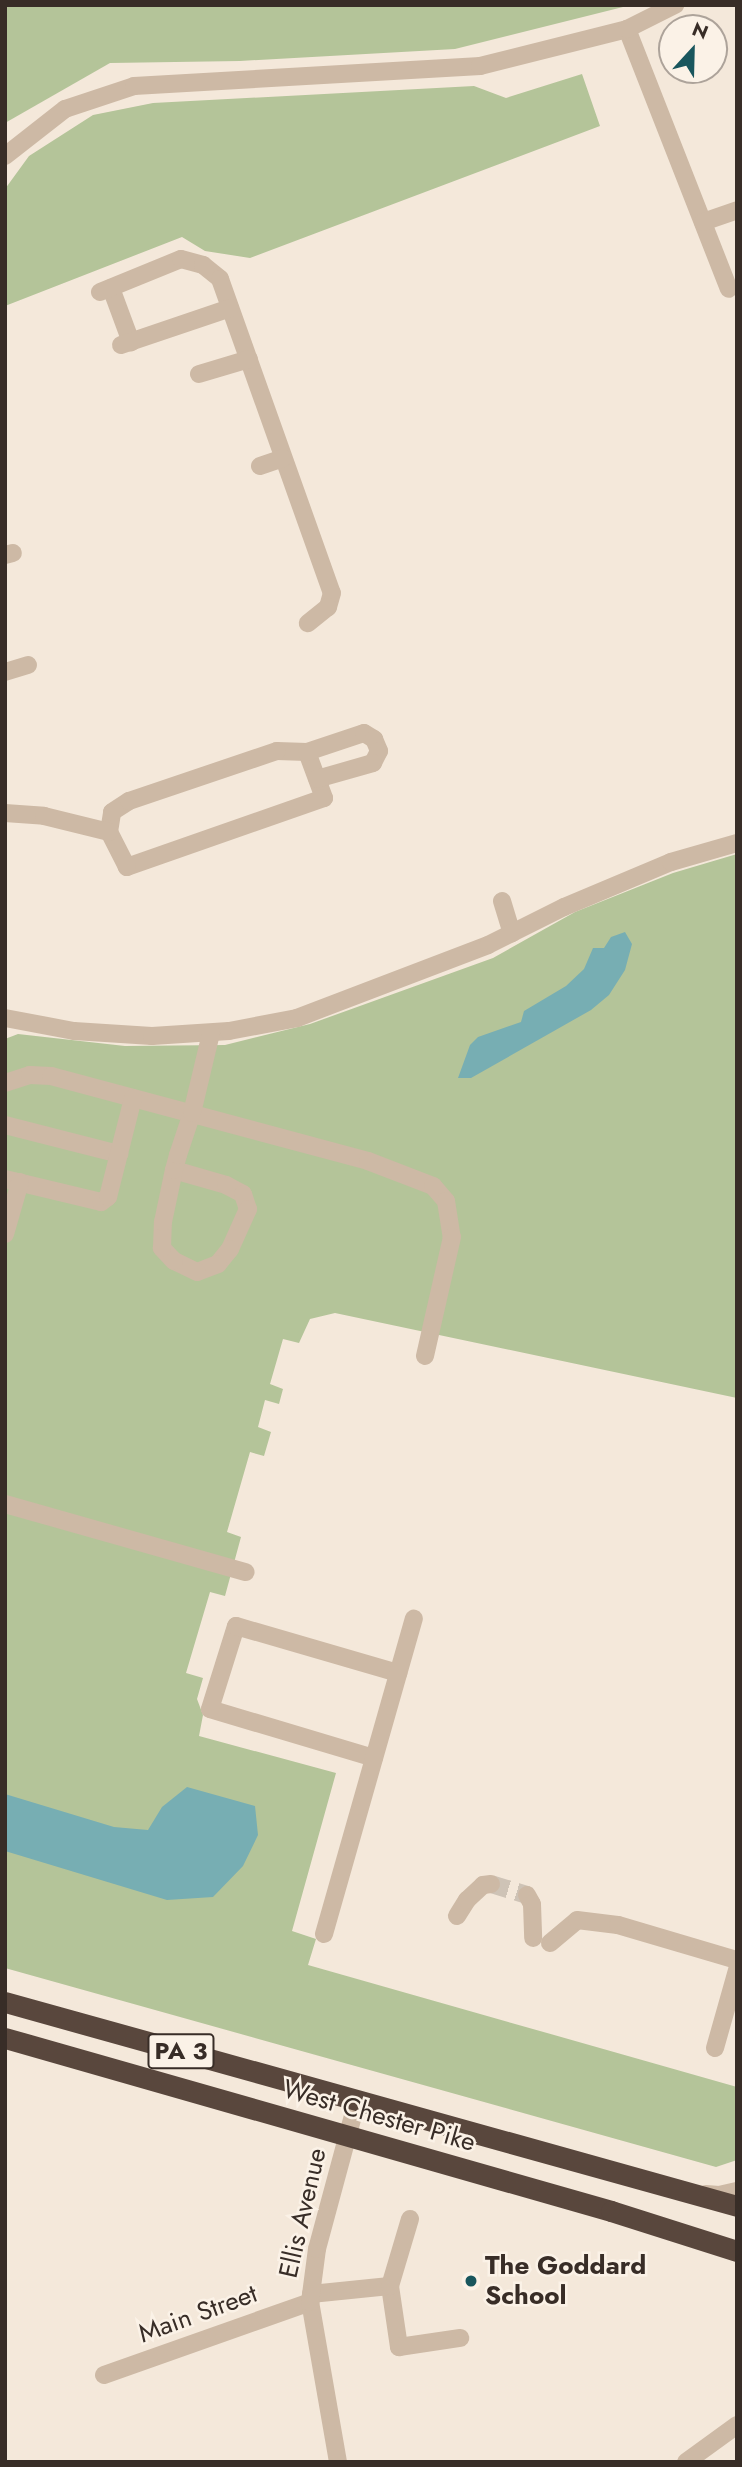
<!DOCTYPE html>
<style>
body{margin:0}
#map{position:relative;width:742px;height:2467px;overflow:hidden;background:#f4e8da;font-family:Jost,sans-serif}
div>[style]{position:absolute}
.green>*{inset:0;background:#b4c499}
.water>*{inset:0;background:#77aeb3}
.minor-tunnel>*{height:18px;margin-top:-9px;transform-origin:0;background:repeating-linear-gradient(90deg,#cec3b6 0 18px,transparent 0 27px)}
.minor>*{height:18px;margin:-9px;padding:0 9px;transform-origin:9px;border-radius:9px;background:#cdb9a5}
.highway>*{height:21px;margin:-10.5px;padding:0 10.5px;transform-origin:10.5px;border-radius:10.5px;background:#59473d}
.dots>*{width:19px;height:19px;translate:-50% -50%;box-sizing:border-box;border:4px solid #fbf2e7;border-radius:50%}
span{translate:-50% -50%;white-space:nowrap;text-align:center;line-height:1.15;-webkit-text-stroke:5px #fbf2e7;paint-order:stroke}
.shield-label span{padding:2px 5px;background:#fbf2e7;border:2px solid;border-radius:5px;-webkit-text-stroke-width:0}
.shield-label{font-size:24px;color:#382d27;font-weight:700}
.street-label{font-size:26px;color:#382d27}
.poi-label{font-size:26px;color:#382d27;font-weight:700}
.left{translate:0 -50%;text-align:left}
.frame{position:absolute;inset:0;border:7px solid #382d27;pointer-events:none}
.north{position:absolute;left:658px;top:14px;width:70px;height:70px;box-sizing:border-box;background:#fbf2e7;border:2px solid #ada39a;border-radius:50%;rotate:22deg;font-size:19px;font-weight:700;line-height:28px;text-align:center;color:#382d27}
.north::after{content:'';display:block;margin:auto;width:24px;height:32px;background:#19565d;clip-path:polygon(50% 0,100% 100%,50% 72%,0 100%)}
</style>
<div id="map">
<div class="green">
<i style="clip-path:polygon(5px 5px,631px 5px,455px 49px,240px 61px,110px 63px,5px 123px)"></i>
<i style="clip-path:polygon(582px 74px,600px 126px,250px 258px,205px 251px,182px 237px,5px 306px,5px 189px,29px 156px,93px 115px,153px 103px,474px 86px,506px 98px)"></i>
<i style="clip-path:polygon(737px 854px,737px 1398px,335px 1313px,310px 1319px,299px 1343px,283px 1339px,270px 1384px,283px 1389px,279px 1404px,265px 1400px,258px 1427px,271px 1432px,264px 1456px,250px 1452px,227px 1532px,241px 1537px,225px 1596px,210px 1592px,186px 1673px,203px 1678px,197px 1699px,203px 1715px,199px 1736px,336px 1773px,292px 1931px,316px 1939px,308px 1965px,737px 2087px,737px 2160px,716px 2167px,5px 1968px,5px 1039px,18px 1034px,125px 1046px,225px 1045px,310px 1024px,493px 958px,575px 912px,673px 873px)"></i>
</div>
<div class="water">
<i style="clip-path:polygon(625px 932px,632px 944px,625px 970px,609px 995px,591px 1010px,471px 1078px,458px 1078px,470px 1045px,478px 1037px,521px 1022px,524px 1011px,566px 986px,584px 969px,593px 948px,604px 948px,611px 937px)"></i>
<i style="clip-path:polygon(187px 1787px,255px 1806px,258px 1835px,243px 1866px,213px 1897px,167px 1900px,5px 1851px,5px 1794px,114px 1827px,148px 1830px,162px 1807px)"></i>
</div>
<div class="minor-tunnel">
<i style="left:491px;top:1884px;width:38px;rotate:17deg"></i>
</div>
<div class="minor">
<i style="left:627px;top:29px;width:279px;rotate:68.6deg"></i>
<i style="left:5px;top:156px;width:76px;rotate:-38.1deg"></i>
<i style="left:65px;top:109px;width:73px;rotate:-18.4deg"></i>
<i style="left:134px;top:86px;width:347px;rotate:-3.3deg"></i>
<i style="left:480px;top:66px;width:152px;rotate:-14.1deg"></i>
<i style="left:627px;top:29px;width:54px;rotate:-26.6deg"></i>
<i style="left:703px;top:222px;width:36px;rotate:-19deg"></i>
<i style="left:111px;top:288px;width:58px;rotate:69.7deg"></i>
<i style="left:100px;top:292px;width:87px;rotate:-22.2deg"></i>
<i style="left:181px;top:259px;width:23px;rotate:15deg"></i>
<i style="left:203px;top:265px;width:22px;rotate:39deg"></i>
<i style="left:220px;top:279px;width:333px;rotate:70.4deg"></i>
<i style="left:332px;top:593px;width:15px;rotate:106deg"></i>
<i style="left:328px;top:607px;width:26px;rotate:141deg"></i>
<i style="left:121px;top:345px;width:115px;rotate:-18.7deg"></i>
<i style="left:199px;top:374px;width:52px;rotate:-16.7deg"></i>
<i style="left:260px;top:466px;width:24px;rotate:-19deg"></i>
<i style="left:5px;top:555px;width:8px;rotate:-14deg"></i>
<i style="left:5px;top:672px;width:24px;rotate:-17deg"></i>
<i style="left:277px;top:751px;width:30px;rotate:2deg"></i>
<i style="left:307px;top:752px;width:49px;rotate:69.7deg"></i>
<i style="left:324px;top:798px;width:209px;rotate:160.7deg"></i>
<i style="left:127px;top:867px;width:39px;rotate:-117deg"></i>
<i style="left:109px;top:832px;width:20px;rotate:-81deg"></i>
<i style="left:112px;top:812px;width:20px;rotate:-33deg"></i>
<i style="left:129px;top:801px;width:156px;rotate:-18.7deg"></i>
<i style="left:307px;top:752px;width:60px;rotate:-18.4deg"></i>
<i style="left:364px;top:733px;width:12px;rotate:31deg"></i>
<i style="left:374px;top:739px;width:13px;rotate:67deg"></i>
<i style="left:379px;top:751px;width:13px;rotate:117deg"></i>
<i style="left:373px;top:763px;width:58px;rotate:164.1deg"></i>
<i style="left:5px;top:813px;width:39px;rotate:4deg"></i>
<i style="left:44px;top:816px;width:67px;rotate:13.8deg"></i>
<i style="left:502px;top:901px;width:34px;rotate:73deg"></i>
<i style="left:5px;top:1018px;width:70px;rotate:10.7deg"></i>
<i style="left:74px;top:1031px;width:78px;rotate:3.7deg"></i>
<i style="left:152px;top:1036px;width:77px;rotate:-3.7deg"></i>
<i style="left:229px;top:1031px;width:69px;rotate:-10.8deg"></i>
<i style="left:297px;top:1018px;width:204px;rotate:-20.9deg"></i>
<i style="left:488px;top:945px;width:85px;rotate:-26.6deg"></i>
<i style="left:564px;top:907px;width:116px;rotate:-22.8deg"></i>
<i style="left:671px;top:862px;width:69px;rotate:-16.1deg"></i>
<i style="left:5px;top:1083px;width:26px;rotate:-18deg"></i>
<i style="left:30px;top:1075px;width:21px;rotate:3deg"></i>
<i style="left:51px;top:1076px;width:328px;rotate:15deg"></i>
<i style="left:368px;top:1161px;width:70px;rotate:21deg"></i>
<i style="left:433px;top:1186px;width:20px;rotate:49deg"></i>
<i style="left:446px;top:1201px;width:36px;rotate:81deg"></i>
<i style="left:452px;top:1237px;width:122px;rotate:102.8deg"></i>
<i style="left:5px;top:1125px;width:118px;rotate:14.3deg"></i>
<i style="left:174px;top:1170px;width:54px;rotate:16.1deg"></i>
<i style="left:226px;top:1185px;width:19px;rotate:28deg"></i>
<i style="left:243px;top:1194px;width:16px;rotate:72deg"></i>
<i style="left:248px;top:1209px;width:44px;rotate:114.2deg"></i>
<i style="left:230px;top:1249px;width:19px;rotate:129deg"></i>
<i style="left:218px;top:1264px;width:22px;rotate:159deg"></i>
<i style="left:197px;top:1272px;width:25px;rotate:-154deg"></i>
<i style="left:174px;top:1261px;width:18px;rotate:-133deg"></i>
<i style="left:162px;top:1248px;width:26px;rotate:-88deg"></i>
<i style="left:163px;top:1222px;width:53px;rotate:-78.1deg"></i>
<i style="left:174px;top:1170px;width:16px;rotate:-75deg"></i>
<i style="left:178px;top:1155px;width:44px;rotate:-71.6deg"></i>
<i style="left:192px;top:1113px;width:82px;rotate:-76.6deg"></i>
<i style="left:5px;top:1179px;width:99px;rotate:13.5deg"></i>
<i style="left:101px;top:1202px;width:9px;rotate:-36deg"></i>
<i style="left:108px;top:1197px;width:102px;rotate:-75.8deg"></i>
<i style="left:5px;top:1234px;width:54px;rotate:-73.9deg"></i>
<i style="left:5px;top:1504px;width:250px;rotate:15.8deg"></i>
<i style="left:374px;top:1758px;width:171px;rotate:-163.4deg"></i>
<i style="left:210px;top:1709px;width:87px;rotate:-72.6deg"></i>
<i style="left:236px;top:1626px;width:169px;rotate:16.2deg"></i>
<i style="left:527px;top:1895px;width:10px;rotate:61deg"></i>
<i style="left:532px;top:1904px;width:34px;rotate:88deg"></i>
<i style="left:457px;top:1916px;width:19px;rotate:-58deg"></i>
<i style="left:467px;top:1900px;width:22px;rotate:-43deg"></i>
<i style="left:483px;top:1885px;width:8px;rotate:-7deg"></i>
<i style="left:324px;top:1934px;width:328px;rotate:-74.1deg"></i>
<i style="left:550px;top:1943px;width:35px;rotate:-40deg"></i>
<i style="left:577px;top:1920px;width:41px;rotate:7deg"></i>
<i style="left:618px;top:1925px;width:124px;rotate:16.4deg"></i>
<i style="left:715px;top:2048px;width:81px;rotate:-74.2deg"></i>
<i style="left:706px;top:2194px;width:13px;rotate:4deg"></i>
<i style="left:719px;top:2195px;width:18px;rotate:-13deg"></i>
<i style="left:390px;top:2286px;width:62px;rotate:81.6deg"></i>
<i style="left:399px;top:2347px;width:62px;rotate:-8.4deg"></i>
<i style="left:311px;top:2294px;width:79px;rotate:-5.8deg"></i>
<i style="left:390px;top:2286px;width:70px;rotate:-73.4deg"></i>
<i style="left:104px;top:2375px;width:219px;rotate:-19.5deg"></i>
<i style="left:338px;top:2462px;width:162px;rotate:-99.9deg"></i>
<i style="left:310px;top:2302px;width:53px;rotate:-82.5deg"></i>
<i style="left:317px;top:2249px;width:153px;rotate:-74.9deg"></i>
<i style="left:686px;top:2462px;width:63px;rotate:-36deg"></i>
</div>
<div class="highway">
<i style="left:5px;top:2002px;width:760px;rotate:15.57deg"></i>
<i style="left:5px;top:2038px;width:630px;rotate:15.93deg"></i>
<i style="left:611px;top:2211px;width:132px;rotate:17.6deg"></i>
</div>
<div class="dots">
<i style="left:471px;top:2281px;background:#19565d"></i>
</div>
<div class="shield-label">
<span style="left:181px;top:2051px">PA 3</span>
</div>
<div class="street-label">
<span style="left:379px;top:2116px;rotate:16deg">West Chester Pike</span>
<span style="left:303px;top:2213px;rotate:-77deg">Ellis Avenue</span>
<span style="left:198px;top:2314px;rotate:-20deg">Main Street</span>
</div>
<div class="poi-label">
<span class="left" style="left:485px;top:2281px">The Goddard<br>School</span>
</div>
<div class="frame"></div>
<div class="north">N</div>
</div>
